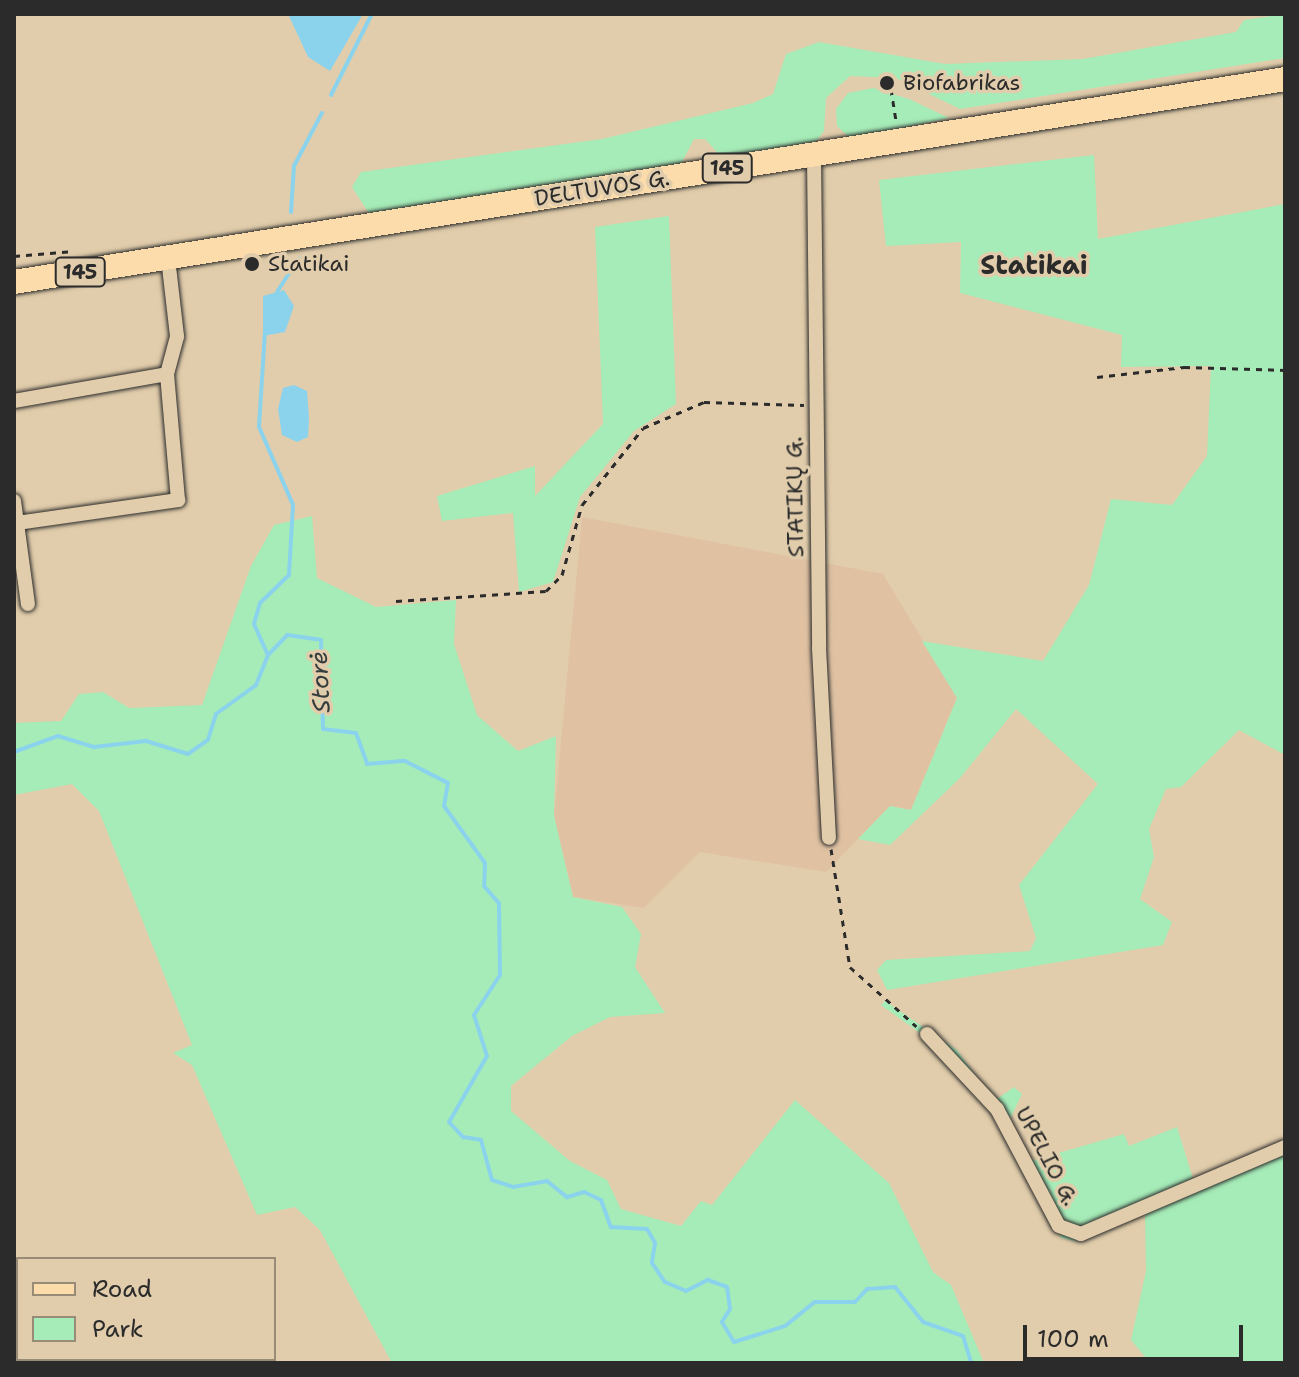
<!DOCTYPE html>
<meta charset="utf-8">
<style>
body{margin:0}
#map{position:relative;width:1299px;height:1377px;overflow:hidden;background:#e1cdab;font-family:"Shantell Sans",sans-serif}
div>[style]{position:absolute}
.built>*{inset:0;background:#e0c2a3}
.green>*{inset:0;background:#a6ecb8}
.water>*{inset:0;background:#8bd3ec}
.stream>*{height:4px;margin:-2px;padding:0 2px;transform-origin:2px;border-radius:2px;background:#8bd3ec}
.path>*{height:3px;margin-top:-1.5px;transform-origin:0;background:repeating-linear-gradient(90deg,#2b2b2b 0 6px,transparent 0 12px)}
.roads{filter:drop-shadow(0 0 2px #2b2b2b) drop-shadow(0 0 2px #2b2b2b)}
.minor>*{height:14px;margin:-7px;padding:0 7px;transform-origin:7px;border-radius:7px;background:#e1cdab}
.primary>*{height:24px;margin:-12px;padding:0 12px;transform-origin:12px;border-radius:12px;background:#fddcac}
.dots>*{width:22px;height:22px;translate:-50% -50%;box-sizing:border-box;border:4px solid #e1cdab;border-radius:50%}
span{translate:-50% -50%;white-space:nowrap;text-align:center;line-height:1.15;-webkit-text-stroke:7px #e1cdab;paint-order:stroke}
.shield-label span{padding:2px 6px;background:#e1cdab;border:2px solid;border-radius:6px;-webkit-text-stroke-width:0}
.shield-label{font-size:20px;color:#2b2b2b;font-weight:700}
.poi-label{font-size:22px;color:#2b2b2b}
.left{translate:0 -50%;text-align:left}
.street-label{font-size:22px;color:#2b2b2b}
.water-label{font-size:24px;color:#353c3e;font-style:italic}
.quarter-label{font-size:26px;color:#2b2b2b;font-weight:700}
.frame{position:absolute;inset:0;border:16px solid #2b2b2b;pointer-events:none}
.legend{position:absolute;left:16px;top:1257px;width:260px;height:104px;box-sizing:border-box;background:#e1cdab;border:2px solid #988c78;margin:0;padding:10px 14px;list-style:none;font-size:24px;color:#2b2b2b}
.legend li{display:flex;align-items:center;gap:16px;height:40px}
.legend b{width:40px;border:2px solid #988c78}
.scale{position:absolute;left:1023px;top:1325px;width:220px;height:36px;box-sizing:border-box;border:4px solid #2b2b2b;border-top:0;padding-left:10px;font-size:24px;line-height:28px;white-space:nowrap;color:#2b2b2b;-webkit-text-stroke:6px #e1cdab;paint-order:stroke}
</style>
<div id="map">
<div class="built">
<i style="clip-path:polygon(582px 517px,883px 574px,957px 697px,911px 811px,890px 806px,826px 872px,700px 852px,644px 908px,573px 897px,554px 816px)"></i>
</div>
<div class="green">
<i style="clip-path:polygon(1285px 14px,1285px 58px,960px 109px,896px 78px,850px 76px,826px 98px,824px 131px,814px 144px,724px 160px,705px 139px,694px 139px,680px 166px,370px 215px,352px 187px,361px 172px,602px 139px,753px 103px,773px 94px,786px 54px,819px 42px,945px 64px,1083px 59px,1236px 32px,1244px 20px)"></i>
<i style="clip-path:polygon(873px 88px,909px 99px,949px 118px,851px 139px,837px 126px,836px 109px,848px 93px)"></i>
<i style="clip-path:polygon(1094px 155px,1098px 239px,1285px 204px,1285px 755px,1239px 730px,1181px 787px,1166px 789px,1149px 829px,1154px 857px,1140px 899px,1172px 922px,1163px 945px,887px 990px,877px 970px,886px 960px,1030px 951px,1036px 938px,1019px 885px,1098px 784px,1016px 709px,960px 778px,890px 845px,858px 839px,890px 806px,911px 810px,957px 698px,922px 641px,1043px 661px,1089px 585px,1111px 499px,1172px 505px,1207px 456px,1211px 366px,1121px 367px,1122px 335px,960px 293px,961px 242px,886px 246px,879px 180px)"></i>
<i style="clip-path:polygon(669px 216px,676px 404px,634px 431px,580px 497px,553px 582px,519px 592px,513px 513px,442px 521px,437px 496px,535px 466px,535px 496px,603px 424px,595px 227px)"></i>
<i style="clip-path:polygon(312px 516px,317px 578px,376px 607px,456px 600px,454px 644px,477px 715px,518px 751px,556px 736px,554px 816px,573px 897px,622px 907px,641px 934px,635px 967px,665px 1013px,610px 1017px,572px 1036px,511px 1086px,511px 1111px,570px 1161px,607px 1180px,621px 1209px,681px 1226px,701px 1201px,712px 1205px,795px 1100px,889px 1183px,933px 1272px,951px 1285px,984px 1363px,392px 1363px,320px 1230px,295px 1207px,257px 1215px,192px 1065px,173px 1053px,192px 1045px,99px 811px,72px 784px,14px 795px,14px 723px,61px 721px,79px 694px,103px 692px,129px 708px,202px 705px,251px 566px,274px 525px)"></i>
<i style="clip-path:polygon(885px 1001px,957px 1050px,994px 1101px,1014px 1087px,1022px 1094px,1010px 1119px,1031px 1161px,1124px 1134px,1129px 1146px,1177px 1127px,1194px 1182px,1285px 1141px,1285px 1363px,1146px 1358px,1131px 1340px,1146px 1271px,1145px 1214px,1074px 1241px,1061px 1238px,1014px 1142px,949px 1054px,881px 1005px)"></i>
</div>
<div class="water">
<i style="clip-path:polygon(288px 14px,363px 14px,330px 71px,308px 57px)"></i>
<i style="clip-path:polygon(284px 290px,294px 306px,285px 332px,263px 336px,263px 296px)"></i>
<i style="clip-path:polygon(294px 385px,307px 391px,309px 418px,308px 437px,297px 442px,282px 435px,278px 409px,283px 388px)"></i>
</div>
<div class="stream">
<i style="left:331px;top:95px;width:91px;rotate:-63.2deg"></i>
<i style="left:291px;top:212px;width:46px;rotate:-86.3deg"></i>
<i style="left:294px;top:166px;width:60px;rotate:-62.2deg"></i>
<i style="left:277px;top:292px;width:40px;rotate:-57.1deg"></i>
<i style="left:265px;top:331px;width:96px;rotate:93.6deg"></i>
<i style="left:259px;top:427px;width:85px;rotate:66.4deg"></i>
<i style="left:293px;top:505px;width:70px;rotate:93.3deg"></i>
<i style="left:289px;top:575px;width:40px;rotate:136deg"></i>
<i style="left:260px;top:603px;width:22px;rotate:106deg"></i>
<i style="left:254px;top:624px;width:34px;rotate:66deg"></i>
<i style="left:14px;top:752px;width:47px;rotate:-20deg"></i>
<i style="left:58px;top:736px;width:38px;rotate:17deg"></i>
<i style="left:94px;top:747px;width:52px;rotate:-6.6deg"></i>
<i style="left:146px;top:741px;width:44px;rotate:17.2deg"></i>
<i style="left:188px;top:754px;width:24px;rotate:-35deg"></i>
<i style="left:208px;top:740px;width:27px;rotate:-73deg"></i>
<i style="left:216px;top:714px;width:49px;rotate:-35.9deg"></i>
<i style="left:256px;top:685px;width:32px;rotate:-68deg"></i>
<i style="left:268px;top:655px;width:28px;rotate:-46deg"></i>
<i style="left:287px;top:635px;width:34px;rotate:8deg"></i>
<i style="left:321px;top:640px;width:89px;rotate:88.7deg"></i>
<i style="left:323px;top:729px;width:33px;rotate:7deg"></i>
<i style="left:356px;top:733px;width:33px;rotate:70deg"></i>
<i style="left:367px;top:764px;width:38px;rotate:-5deg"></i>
<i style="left:405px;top:761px;width:48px;rotate:27.1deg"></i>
<i style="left:448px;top:783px;width:23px;rotate:100deg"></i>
<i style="left:444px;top:806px;width:70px;rotate:54.3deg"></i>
<i style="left:485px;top:863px;width:23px;rotate:92deg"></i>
<i style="left:484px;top:886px;width:23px;rotate:49deg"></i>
<i style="left:499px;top:903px;width:72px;rotate:89.2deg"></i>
<i style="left:500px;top:975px;width:48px;rotate:123deg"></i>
<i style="left:474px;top:1015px;width:43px;rotate:72.4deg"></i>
<i style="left:487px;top:1056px;width:76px;rotate:119.9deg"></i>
<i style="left:449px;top:1122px;width:21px;rotate:47deg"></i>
<i style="left:463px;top:1137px;width:18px;rotate:9deg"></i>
<i style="left:481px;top:1140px;width:41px;rotate:74.6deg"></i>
<i style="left:492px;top:1180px;width:22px;rotate:18deg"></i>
<i style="left:513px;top:1187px;width:35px;rotate:-10deg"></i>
<i style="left:547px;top:1181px;width:26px;rotate:39deg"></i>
<i style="left:567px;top:1197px;width:18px;rotate:-16deg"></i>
<i style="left:584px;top:1192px;width:19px;rotate:25deg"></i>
<i style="left:601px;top:1200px;width:29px;rotate:70deg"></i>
<i style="left:611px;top:1227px;width:36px;rotate:3deg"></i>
<i style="left:647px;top:1229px;width:16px;rotate:60deg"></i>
<i style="left:655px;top:1243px;width:20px;rotate:99deg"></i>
<i style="left:652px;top:1263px;width:23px;rotate:56deg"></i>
<i style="left:665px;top:1282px;width:23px;rotate:23deg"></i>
<i style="left:686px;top:1291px;width:25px;rotate:-27deg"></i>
<i style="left:708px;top:1280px;width:20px;rotate:20deg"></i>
<i style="left:727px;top:1287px;width:22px;rotate:82deg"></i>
<i style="left:730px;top:1309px;width:15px;rotate:122deg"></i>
<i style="left:722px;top:1322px;width:23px;rotate:59deg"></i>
<i style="left:734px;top:1342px;width:53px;rotate:-17.4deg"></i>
<i style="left:785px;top:1326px;width:38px;rotate:-39deg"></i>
<i style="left:815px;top:1302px;width:40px"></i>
<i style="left:855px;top:1302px;width:18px;rotate:-47deg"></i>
<i style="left:867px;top:1289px;width:28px;rotate:-4deg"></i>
<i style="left:895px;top:1287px;width:45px;rotate:51.3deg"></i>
<i style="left:923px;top:1322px;width:42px;rotate:19.3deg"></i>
<i style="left:963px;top:1336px;width:28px;rotate:73deg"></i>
</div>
<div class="path">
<i style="left:891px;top:89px;width:31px;rotate:81deg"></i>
<i style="left:14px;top:256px;width:60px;rotate:-4.8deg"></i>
<i style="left:1097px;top:377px;width:88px;rotate:-6.6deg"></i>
<i style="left:1184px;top:367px;width:101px;rotate:1.7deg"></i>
<i style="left:396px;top:601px;width:150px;rotate:-3.8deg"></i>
<i style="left:546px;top:591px;width:23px;rotate:-45deg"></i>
<i style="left:562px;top:575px;width:73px;rotate:-74.1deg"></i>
<i style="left:582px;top:505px;width:98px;rotate:-51.6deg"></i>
<i style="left:643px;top:428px;width:66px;rotate:-23.1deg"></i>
<i style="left:704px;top:402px;width:100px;rotate:1.7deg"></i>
<i style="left:831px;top:849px;width:120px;rotate:80.9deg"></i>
<i style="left:850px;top:967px;width:89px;rotate:41.8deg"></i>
</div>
<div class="roads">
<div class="minor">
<i style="left:814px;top:155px;width:493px;rotate:89.4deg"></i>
<i style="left:819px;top:648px;width:190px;rotate:87deg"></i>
<i style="left:14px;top:401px;width:155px;rotate:-10deg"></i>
<i style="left:167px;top:374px;width:39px;rotate:-75deg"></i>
<i style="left:177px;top:336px;width:79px;rotate:-96.6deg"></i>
<i style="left:14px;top:501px;width:104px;rotate:82.3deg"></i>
<i style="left:17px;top:523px;width:163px;rotate:-8.1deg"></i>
<i style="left:178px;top:500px;width:126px;rotate:-95deg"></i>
<i style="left:927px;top:1034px;width:103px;rotate:47deg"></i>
<i style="left:997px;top:1109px;width:132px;rotate:62.1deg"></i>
<i style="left:1059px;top:1226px;width:23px;rotate:20deg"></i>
<i style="left:1081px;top:1234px;width:222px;rotate:-23.1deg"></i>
</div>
<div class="primary">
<i style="left:14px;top:282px;width:1287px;rotate:-9.07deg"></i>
</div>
</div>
<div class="dots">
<i style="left:887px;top:83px;background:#2b2b2b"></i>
<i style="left:252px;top:264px;background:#2b2b2b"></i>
</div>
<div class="shield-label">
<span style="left:727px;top:168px">145</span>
<span style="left:80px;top:272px">145</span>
</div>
<div class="poi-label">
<span class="left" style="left:903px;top:83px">Biofabrikas</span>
<span class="left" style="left:268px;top:264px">Statikai</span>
</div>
<div class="street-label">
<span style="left:602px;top:188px;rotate:-9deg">DELTUVOS G.</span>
<span style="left:795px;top:497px;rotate:-91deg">STATIKŲ G.</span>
<span style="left:1047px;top:1156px;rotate:62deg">UPELIO G.</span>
</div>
<div class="water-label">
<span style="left:321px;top:682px;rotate:-93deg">Storė</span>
</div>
<div class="quarter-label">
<span style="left:1034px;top:265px">Statikai</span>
</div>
<div class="frame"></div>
<ul class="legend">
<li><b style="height:10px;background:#fddcac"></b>Road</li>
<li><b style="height:22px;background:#a6ecb8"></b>Park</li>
</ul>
<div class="scale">100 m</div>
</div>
